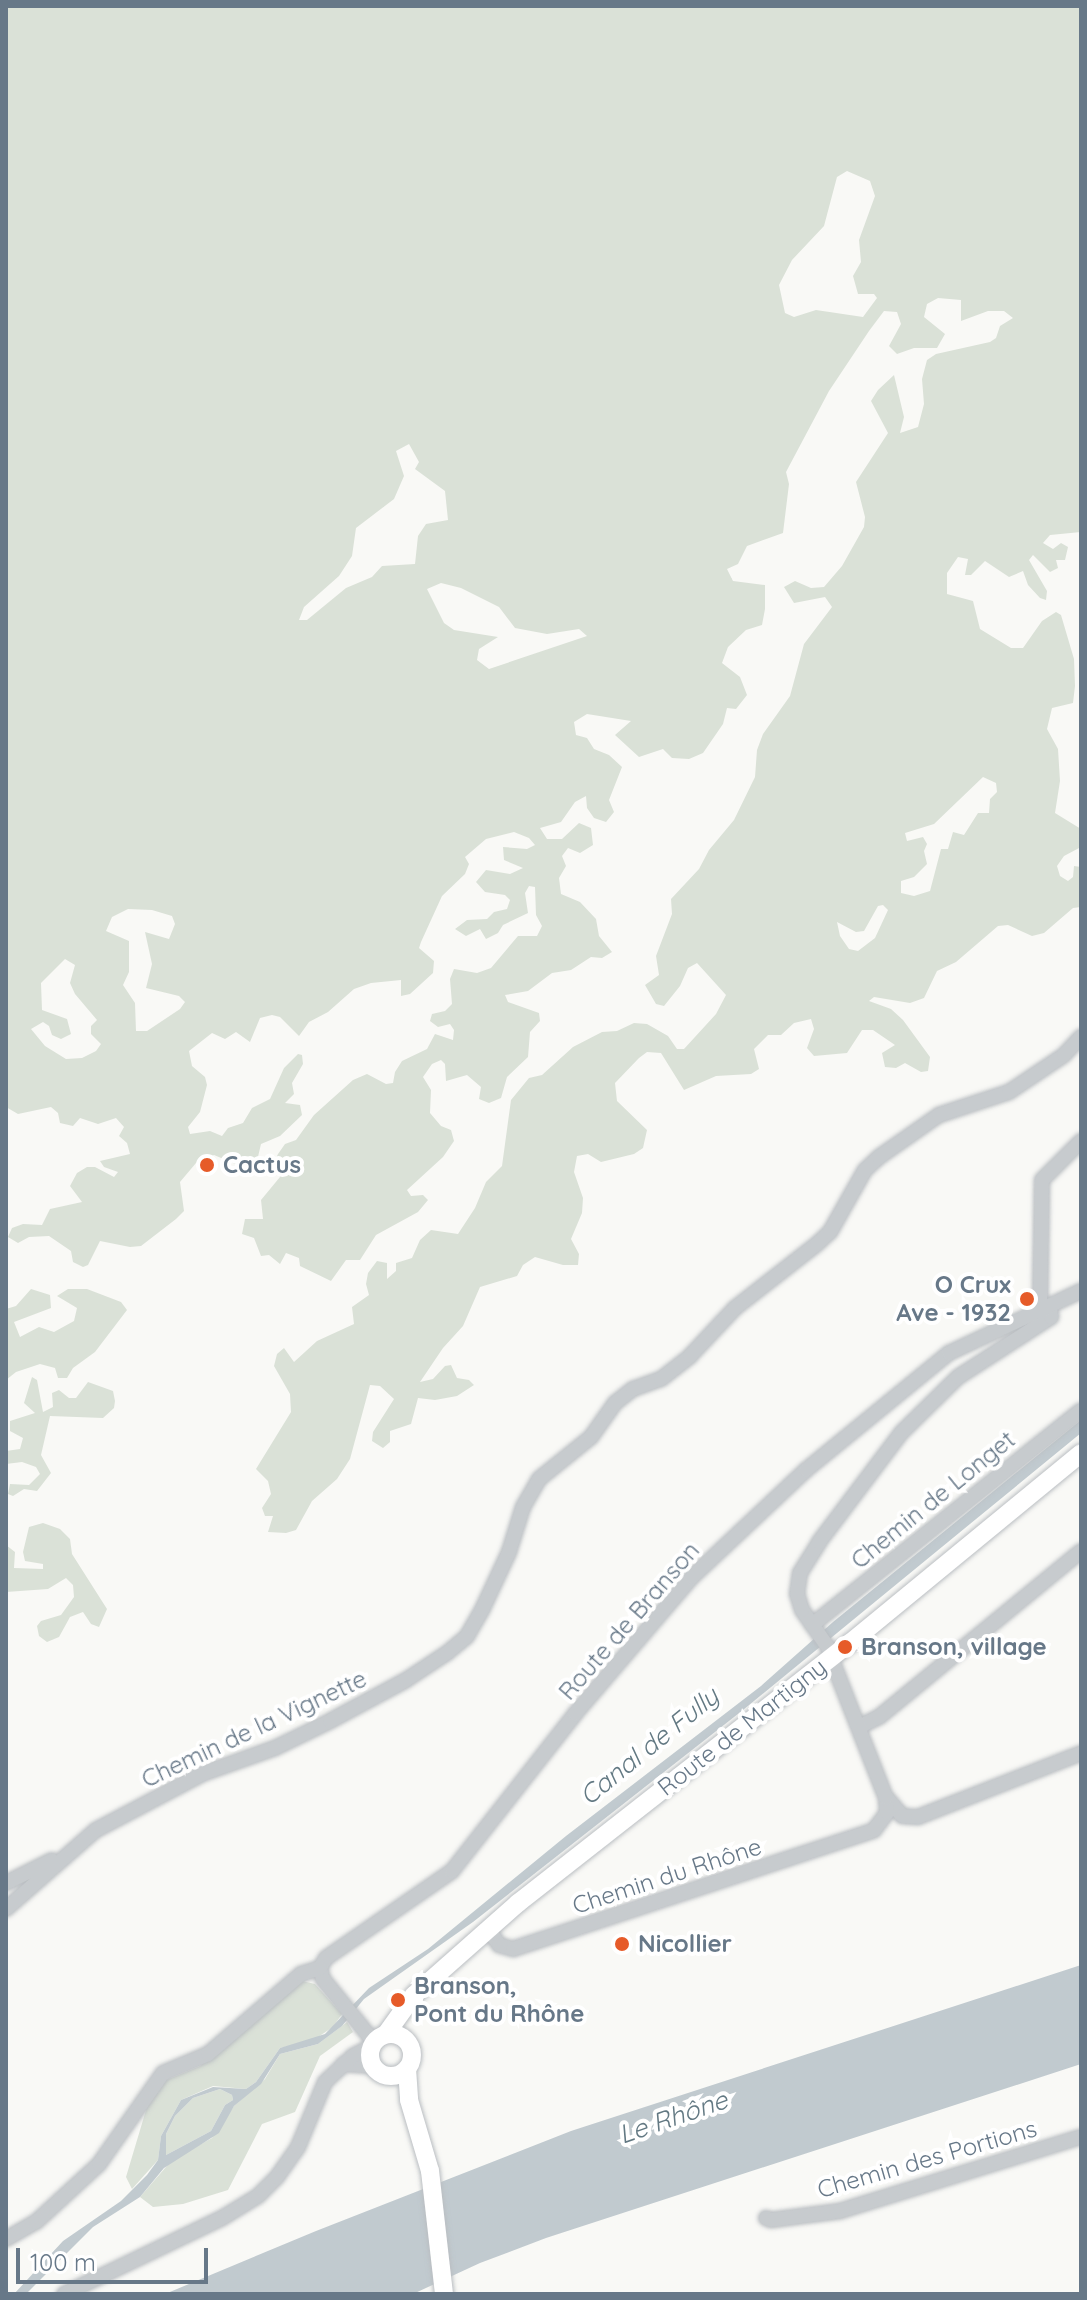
<!DOCTYPE html>
<meta charset="utf-8">
<style>
body{margin:0}
#map{position:relative;width:1087px;height:2300px;overflow:hidden;background:#f9f9f6;font-family:Quicksand,sans-serif}
div>[style]{position:absolute}
.green>*{inset:0;background:#dae1d7}
.water>*{inset:0;background:#c1cacf}
.roads{filter:drop-shadow(0 0 2px #babec2) drop-shadow(0 0 2px #babec2)}
.minor>*{height:14px;margin:-7px;padding:0 7px;transform-origin:7px;border-radius:7px;background:#c7cbce}
.major>*{height:18px;margin:-9px;padding:0 9px;transform-origin:9px;border-radius:9px;background:#fff}
.major>.ring{margin:-9px;padding:0;box-sizing:content-box;background:none;border:18px solid #fff;border-radius:50%}
.dots>*{width:22px;height:22px;translate:-50% -50%;box-sizing:border-box;border:4px solid #fff;border-radius:50%}
span{translate:-50% -50%;white-space:nowrap;text-align:center;line-height:1.15;-webkit-text-stroke:8px #fff;paint-order:stroke}
.poi-label{font-size:24px;color:#677888;font-weight:700}
.left{translate:0 -50%;text-align:left}
.right{translate:-100% -50%;text-align:right}
.street-label{font-size:24px;color:#677888}
.water-label{font-size:26px;color:#637983;font-style:italic}
.frame{position:absolute;inset:0;border:8px solid #677888;pointer-events:none}
.scale{position:absolute;left:16px;top:2248px;width:192px;height:36px;box-sizing:border-box;border:4px solid #677888;border-top:0;padding-left:10px;font-size:24px;line-height:28px;white-space:nowrap;color:#677888;-webkit-text-stroke:6px #fff;paint-order:stroke}
</style>
<div id="map">
<div class="green">
<i style="clip-path:polygon(evenodd,6px 6px,1081px 6px,1081px 532px,1050px 535px,1043px 543px,1053px 549px,1061px 543px,1068px 547px,1065px 560px,1056px 560px,1058px 568px,1050px 572px,1033px 555px,1029px 560px,1047px 591px,1046px 600px,1040px 598px,1028px 585px,1023px 571px,1009px 577px,985px 561px,971px 575px,965px 575px,968px 559px,958px 557px,947px 573px,947px 594px,973px 601px,980px 629px,1011px 648px,1023px 648px,1042px 621px,1056px 612px,1061px 615px,1074px 659px,1075px 686px,1073px 703px,1052px 708px,1047px 729px,1058px 749px,1060px 781px,1055px 813px,1081px 829px,1081px 847px,1064px 856px,1057px 866px,1060px 876px,1068px 881px,1073px 877px,1074px 866px,1081px 867px,1081px 907px,1073px 908px,1044px 933px,1032px 936px,1008px 925px,998px 926px,956px 962px,937px 971px,924px 998px,910px 1003px,874px 997px,869px 1001px,891px 1009px,903px 1020px,930px 1057px,928px 1071px,921px 1072px,905px 1063px,896px 1068px,885px 1067px,882px 1053px,895px 1045px,873px 1030px,862px 1030px,847px 1053px,814px 1056px,807px 1048px,814px 1029px,811px 1019px,794px 1023px,781px 1035px,768px 1035px,754px 1049px,759px 1069px,751px 1074px,716px 1076px,684px 1090px,661px 1053px,647px 1052px,639px 1058px,615px 1083px,617px 1101px,647px 1130px,643px 1148px,634px 1154px,601px 1162px,588px 1154px,577px 1156px,574px 1172px,583px 1198px,582px 1213px,571px 1239px,579px 1254px,578px 1265px,563px 1265px,535px 1257px,523px 1265px,517px 1276px,480px 1287px,463px 1326px,443px 1348px,420px 1382px,433px 1379px,445px 1366px,451px 1365px,457px 1378px,469px 1380px,474px 1385px,457px 1396px,435px 1400px,418px 1398px,411px 1424px,390px 1431px,390px 1442px,383px 1448px,372px 1441px,373px 1432px,394px 1399px,380px 1386px,370px 1385px,350px 1459px,337px 1479px,312px 1501px,296px 1530px,286px 1533px,268px 1532px,273px 1516px,265px 1516px,262px 1508px,271px 1494px,268px 1481px,256px 1469px,291px 1412px,290px 1394px,274px 1366px,277px 1354px,284px 1348px,294px 1362px,317px 1341px,354px 1324px,352px 1307px,369px 1295px,366px 1284px,368px 1273px,377px 1261px,387px 1263px,387px 1279px,396px 1271px,396px 1263px,412px 1258px,420px 1240px,431px 1230px,458px 1234px,475px 1208px,486px 1182px,502px 1166px,511px 1100px,529px 1078px,542px 1075px,573px 1047px,602px 1032px,617px 1031px,634px 1023px,647px 1024px,668px 1036px,677px 1049px,684px 1049px,716px 1014px,726px 995px,697px 963px,688px 968px,680px 986px,664px 1006px,656px 1004px,645px 985px,659px 975px,656px 956px,672px 914px,671px 899px,699px 869px,709px 850px,734px 820px,755px 777px,757px 750px,763px 734px,790px 696px,804px 644px,832px 607px,825px 597px,794px 603px,784px 587px,795px 581px,811px 588px,824px 587px,842px 566px,864px 527px,865px 517px,856px 482px,888px 433px,871px 401px,878px 390px,894px 375px,904px 417px,900px 433px,918px 427px,924px 404px,922px 379px,927px 360px,936px 354px,990px 342px,996px 338px,1000px 326px,1013px 318px,1004px 311px,988px 311px,961px 321px,961px 300px,938px 298px,927px 304px,924px 317px,945px 334px,937px 348px,914px 348px,897px 354px,889px 346px,901px 324px,897px 312px,884px 311px,869px 331px,829px 391px,786px 472px,789px 484px,783px 533px,747px 546px,738px 564px,727px 569px,733px 581px,765px 585px,765px 609px,762px 625px,746px 630px,728px 647px,722px 663px,740px 677px,747px 695px,736px 709px,727px 708px,723px 724px,703px 753px,689px 759px,672px 758px,663px 749px,639px 757px,615px 735px,631px 721px,587px 714px,574px 722px,576px 735px,587px 738px,594px 749px,609px 755px,622px 767px,609px 800px,614px 812px,606px 822px,594px 818px,587px 808px,586px 796px,575px 802px,561px 822px,540px 828px,547px 839px,562px 839px,579px 823px,591px 828px,593px 845px,580px 853px,568px 848px,562px 856px,566px 866px,559px 878px,561px 894px,580px 902px,596px 919px,599px 936px,612px 952px,602px 958px,591px 957px,571px 970px,552px 973px,528px 991px,505px 995px,508px 1002px,539px 1013px,540px 1021px,530px 1032px,528px 1057px,507px 1077px,501px 1098px,489px 1103px,479px 1099px,481px 1087px,467px 1075px,446px 1081px,445px 1064px,441px 1060px,432px 1064px,423px 1077px,431px 1090px,430px 1113px,441px 1126px,451px 1130px,454px 1141px,443px 1157px,407px 1190px,411px 1196px,423px 1195px,428px 1200px,418px 1212px,376px 1235px,360px 1260px,346px 1260px,331px 1281px,300px 1266px,299px 1258px,286px 1253px,280px 1264px,269px 1255px,261px 1256px,254px 1238px,242px 1234px,245px 1219px,263px 1219px,261px 1200px,280px 1177px,275px 1160px,278px 1154px,285px 1144px,296px 1140px,314px 1115px,353px 1080px,367px 1074px,386px 1084px,393px 1083px,395px 1072px,402px 1061px,427px 1049px,435px 1034px,453px 1040px,454px 1030px,450px 1024px,438px 1027px,430px 1021px,432px 1014px,445px 1011px,452px 1004px,450px 979px,454px 969px,477px 973px,491px 968px,518px 936px,537px 936px,542px 926px,536px 915px,535px 887px,529px 886px,525px 893px,528px 913px,503px 925px,498px 933px,486px 939px,480px 929px,466px 936px,455px 929px,467px 920px,487px 919px,494px 912px,507px 909px,510px 900px,505px 895px,485px 892px,476px 882px,486px 870px,510px 874px,523px 868px,504px 860px,503px 847px,527px 849px,535px 845px,529px 838px,514px 832px,486px 839px,465px 857px,469px 864px,465px 874px,442px 896px,421px 942px,419px 948px,434px 961px,433px 973px,410px 994px,401px 996px,401px 980px,371px 983px,354px 989px,328px 1012px,309px 1022px,299px 1036px,280px 1017px,272px 1015px,260px 1018px,250px 1042px,236px 1032px,225px 1039px,212px 1033px,189px 1051px,192px 1066px,205px 1077px,207px 1085px,200px 1112px,188px 1127px,190px 1134px,210px 1131px,222px 1136px,228px 1128px,243px 1123px,252px 1108px,270px 1099px,284px 1068px,298px 1054px,302px 1055px,303px 1064px,292px 1083px,294px 1094px,285px 1103px,300px 1105px,302px 1115px,280px 1136px,261px 1144px,257px 1161px,245px 1168px,214px 1155px,196px 1163px,180px 1182px,184px 1211px,176px 1219px,141px 1246px,130px 1247px,100px 1241px,88px 1265px,83px 1267px,73px 1262px,71px 1251px,49px 1236px,29px 1237px,18px 1243px,8px 1237px,12px 1228px,23px 1224px,42px 1225px,50px 1209px,82px 1202px,70px 1186px,77px 1173px,87px 1167px,95px 1167px,114px 1177px,118px 1172px,104px 1167px,100px 1161px,130px 1154px,127px 1143px,119px 1136px,124px 1127px,116px 1118px,98px 1124px,80px 1118px,73px 1126px,60px 1123px,58px 1113px,51px 1107px,18px 1114px,6px 1107px,6px 6px,847px 171px,870px 181px,875px 196px,859px 240px,861px 262px,853px 276px,858px 294px,874px 294px,877px 298px,863px 317px,816px 310px,794px 317px,785px 313px,779px 285px,792px 260px,824px 226px,837px 177px,847px 171px,6px 6px,409px 444px,419px 462px,415px 469px,445px 491px,448px 520px,426px 524px,418px 536px,415px 564px,382px 566px,372px 577px,346px 588px,307px 620px,299px 620px,304px 607px,339px 576px,352px 556px,356px 528px,394px 499px,404px 476px,396px 451px,409px 444px,6px 6px,441px 583px,461px 588px,499px 607px,515px 628px,547px 634px,579px 629px,587px 636px,489px 669px,477px 660px,479px 649px,498px 637px,454px 630px,444px 623px,427px 589px,441px 583px,6px 6px,983px 777px,996px 783px,997px 792px,990px 799px,989px 813px,978px 813px,964px 835px,953px 832px,948px 849px,941px 849px,930px 891px,914px 896px,901px 893px,901px 881px,914px 877px,927px 864px,924px 851px,927px 844px,923px 837px,907px 841px,905px 833px,934px 824px,983px 777px,6px 6px,883px 905px,888px 910px,875px 938px,858px 951px,849px 949px,840px 936px,837px 922px,856px 932px,864px 931px,878px 906px,883px 905px,6px 6px,128px 909px,152px 910px,172px 916px,175px 924px,169px 939px,145px 932px,152px 964px,146px 988px,179px 996px,185px 1002px,180px 1009px,147px 1031px,136px 1031px,135px 1003px,123px 985px,129px 972px,129px 941px,106px 931px,112px 917px,128px 909px,6px 6px,65px 959px,75px 965px,70px 983px,75px 994px,97px 1020px,91px 1026px,91px 1034px,101px 1044px,96px 1051px,82px 1058px,66px 1059px,45px 1046px,31px 1029px,43px 1022px,49px 1026px,52px 1035px,61px 1039px,71px 1034px,67px 1019px,42px 1010px,41px 983px,65px 959px)"></i>
<i style="clip-path:polygon(31px 1289px,50px 1295px,51px 1308px,14px 1322px,20px 1337px,39px 1327px,54px 1332px,74px 1321px,77px 1308px,57px 1296px,68px 1289px,87px 1289px,121px 1302px,127px 1310px,95px 1352px,73px 1368px,67px 1378px,58px 1378px,55px 1368px,40px 1364px,16px 1372px,6px 1380px,6px 1309px,16px 1306px)"></i>
<i style="clip-path:polygon(32px 1377px,37px 1380px,43px 1412px,53px 1407px,52px 1393px,59px 1390px,69px 1398px,76px 1398px,88px 1382px,113px 1391px,115px 1401px,114px 1408px,103px 1418px,50px 1416px,41px 1455px,51px 1473px,37px 1491px,24px 1489px,13px 1496px,8px 1494px,10px 1484px,29px 1485px,40px 1474px,36px 1467px,22px 1462px,6px 1464px,6px 1451px,20px 1449px,23px 1438px,10px 1431px,10px 1421px,35px 1413px,24px 1403px)"></i>
<i style="clip-path:polygon(43px 1523px,60px 1529px,70px 1539px,72px 1554px,107px 1609px,99px 1627px,91px 1624px,83px 1612px,70px 1617px,59px 1637px,47px 1642px,39px 1636px,37px 1626px,41px 1621px,61px 1615px,74px 1597px,73px 1585px,66px 1578px,48px 1589px,6px 1592px,6px 1545px,15px 1552px,14px 1568px,43px 1569px,43px 1564px,25px 1561px,23px 1552px,29px 1527px)"></i>
<i style="clip-path:polygon(302px 1981px,315px 1984px,342px 2014px,333px 2027px,312px 2041px,280px 2048px,256px 2082px,246px 2089px,213px 2086px,181px 2100px,161px 2136px,158px 2160px,132px 2189px,126px 2177px,149px 2100px,164px 2081px,200px 2066px)"></i>
<i style="clip-path:polygon(347px 2022px,353px 2032px,320px 2056px,295px 2112px,262px 2124px,228px 2190px,183px 2204px,153px 2207px,140px 2197px,172px 2160px,212px 2138px,234px 2106px,265px 2079px,280px 2054px,318px 2044px)"></i>
<i style="clip-path:polygon(220px 2089px,232px 2095px,233px 2100px,225px 2105px,211px 2131px,166px 2155px,166px 2134px,175px 2116px,193px 2098px)"></i>
</div>
<div class="water">
<i style="clip-path:polygon(evenodd,1081px 1420px,1081px 1433px,743px 1710px,473px 1922px,364px 1999px,342px 2026px,318px 2044px,280px 2054px,261px 2084px,234px 2106px,219px 2133px,164px 2168px,140px 2197px,93px 2227px,26px 2294px,14px 2294px,63px 2241px,121px 2201px,147px 2175px,158px 2160px,161px 2136px,181px 2100px,213px 2087px,246px 2089px,256px 2082px,280px 2048px,325px 2034px,369px 1988px,428px 1949px,566px 1836px,761px 1686px,833px 1622px,1081px 1420px,220px 2089px,232px 2095px,233px 2100px,225px 2105px,211px 2131px,166px 2155px,166px 2134px,175px 2116px,193px 2098px,220px 2089px)"></i>
<i style="clip-path:polygon(1081px 1965px,1081px 2064px,546px 2238px,480px 2263px,413px 2294px,165px 2294px,316px 2231px,571px 2131px)"></i>
</div>
<div class="roads">
<div class="minor">
<i style="left:1040px;top:1308px;width:128px;rotate:-89.1deg"></i>
<i style="left:1042px;top:1180px;width:55px;rotate:-45deg"></i>
<i style="left:812px;top:1625px;width:344px;rotate:-38.6deg"></i>
<i style="left:834px;top:1656px;width:56px;rotate:-124.8deg"></i>
<i style="left:802px;top:1610px;width:17px;rotate:-107deg"></i>
<i style="left:797px;top:1594px;width:21px;rotate:-82deg"></i>
<i style="left:800px;top:1573px;width:36px;rotate:-58deg"></i>
<i style="left:819px;top:1542px;width:136px;rotate:-53deg"></i>
<i style="left:901px;top:1433px;width:80px;rotate:-44.5deg"></i>
<i style="left:958px;top:1377px;width:111px;rotate:-32.8deg"></i>
<i style="left:1051px;top:1317px;width:11px;rotate:-95deg"></i>
<i style="left:859px;top:1727px;width:22px;rotate:-27deg"></i>
<i style="left:879px;top:1717px;width:261px;rotate:-39.4deg"></i>
<i style="left:887px;top:1798px;width:23px;rotate:50deg"></i>
<i style="left:902px;top:1816px;width:16px;rotate:4deg"></i>
<i style="left:918px;top:1817px;width:175px;rotate:-21.4deg"></i>
<i style="left:6px;top:1883px;width:51px;rotate:-26.6deg"></i>
<i style="left:6px;top:1909px;width:120px;rotate:-41.3deg"></i>
<i style="left:96px;top:1830px;width:120px;rotate:-27.8deg"></i>
<i style="left:202px;top:1774px;width:77px;rotate:-19.6deg"></i>
<i style="left:275px;top:1748px;width:61px;rotate:-26.1deg"></i>
<i style="left:330px;top:1721px;width:86px;rotate:-28.3deg"></i>
<i style="left:406px;top:1680px;width:49px;rotate:-33.4deg"></i>
<i style="left:447px;top:1653px;width:26px;rotate:-40deg"></i>
<i style="left:467px;top:1636px;width:30px;rotate:-60deg"></i>
<i style="left:482px;top:1610px;width:64px;rotate:-65deg"></i>
<i style="left:509px;top:1552px;width:47px;rotate:-72.7deg"></i>
<i style="left:523px;top:1507px;width:32px;rotate:-60deg"></i>
<i style="left:539px;top:1479px;width:67px;rotate:-38.9deg"></i>
<i style="left:591px;top:1437px;width:42px;rotate:-54.8deg"></i>
<i style="left:615px;top:1403px;width:23px;rotate:-38deg"></i>
<i style="left:633px;top:1389px;width:30px;rotate:-20deg"></i>
<i style="left:661px;top:1379px;width:37px;rotate:-38deg"></i>
<i style="left:690px;top:1356px;width:66px;rotate:-46.8deg"></i>
<i style="left:735px;top:1308px;width:104px;rotate:-38deg"></i>
<i style="left:817px;top:1244px;width:18px;rotate:-43deg"></i>
<i style="left:830px;top:1232px;width:71px;rotate:-60.6deg"></i>
<i style="left:865px;top:1170px;width:19px;rotate:-43deg"></i>
<i style="left:879px;top:1157px;width:73px;rotate:-35deg"></i>
<i style="left:939px;top:1115px;width:74px;rotate:-18.2deg"></i>
<i style="left:1009px;top:1092px;width:66px;rotate:-33.9deg"></i>
<i style="left:1064px;top:1055px;width:25px;rotate:-47deg"></i>
<i style="left:488px;top:1929px;width:19px;rotate:55deg"></i>
<i style="left:499px;top:1945px;width:15px;rotate:16deg"></i>
<i style="left:513px;top:1949px;width:380px;rotate:-18.2deg"></i>
<i style="left:874px;top:1830px;width:21px;rotate:-53deg"></i>
<i style="left:887px;top:1813px;width:15px;rotate:-94deg"></i>
<i style="left:886px;top:1798px;width:150px;rotate:-111.4deg"></i>
<i style="left:374px;top:2042px;width:81px;rotate:-129deg"></i>
<i style="left:323px;top:1979px;width:11px;rotate:-105deg"></i>
<i style="left:320px;top:1968px;width:12px;rotate:-59deg"></i>
<i style="left:326px;top:1958px;width:153px;rotate:-34.6deg"></i>
<i style="left:452px;top:1871px;width:199px;rotate:-51.9deg"></i>
<i style="left:575px;top:1714px;width:180px;rotate:-49.5deg"></i>
<i style="left:692px;top:1577px;width:156px;rotate:-43.2deg"></i>
<i style="left:806px;top:1470px;width:185px;rotate:-39.3deg"></i>
<i style="left:949px;top:1353px;width:146px;rotate:-25.2deg"></i>
<i style="left:343px;top:2064px;width:30px;rotate:4deg"></i>
<i style="left:766px;top:2218px;width:5px;rotate:22deg"></i>
<i style="left:771px;top:2220px;width:70px;rotate:-7.4deg"></i>
<i style="left:840px;top:2211px;width:252px;rotate:-17.1deg"></i>
<i style="left:6px;top:2239px;width:34px;rotate:-30deg"></i>
<i style="left:36px;top:2222px;width:86px;rotate:-42.6deg"></i>
<i style="left:99px;top:2164px;width:111px;rotate:-54.9deg"></i>
<i style="left:163px;top:2073px;width:49px;rotate:-22.9deg"></i>
<i style="left:208px;top:2054px;width:123px;rotate:-40.7deg"></i>
<i style="left:301px;top:1974px;width:20px;rotate:-18deg"></i>
<i style="left:64px;top:2294px;width:175px;rotate:-25.7deg"></i>
<i style="left:222px;top:2218px;width:42px;rotate:-31.4deg"></i>
<i style="left:258px;top:2196px;width:27px;rotate:-45deg"></i>
<i style="left:277px;top:2177px;width:37px;rotate:-55deg"></i>
<i style="left:298px;top:2147px;width:70px;rotate:-67.4deg"></i>
<i style="left:325px;top:2082px;width:38px;rotate:-43deg"></i>
<i style="left:353px;top:2056px;width:21px;rotate:-28deg"></i>
</div>
<div class="major">
<i class="ring" style="left:370px;top:2034px;width:24px;height:24px"></i>
<i style="left:386px;top:2034px;width:48px;rotate:-54.3deg"></i>
<i style="left:414px;top:1995px;width:139px;rotate:-41.5deg"></i>
<i style="left:518px;top:1903px;width:422px;rotate:-38.1deg"></i>
<i style="left:850px;top:1643px;width:299px;rotate:-39.4deg"></i>
<i style="left:407px;top:2069px;width:31px;rotate:86deg"></i>
<i style="left:409px;top:2100px;width:74px;rotate:73.5deg"></i>
<i style="left:430px;top:2171px;width:124px;rotate:83.5deg"></i>
</div>
</div>
<div class="dots">
<i style="left:207px;top:1165px;background:#e65b29"></i>
<i style="left:1027px;top:1299px;background:#e65b29"></i>
<i style="left:845px;top:1647px;background:#e65b29"></i>
<i style="left:622px;top:1944px;background:#e65b29"></i>
<i style="left:398px;top:2000px;background:#e65b29"></i>
</div>
<div class="poi-label">
<span class="left" style="left:223px;top:1165px">Cactus</span>
<span class="right" style="left:1011px;top:1299px">O Crux<br>Ave - 1932</span>
<span class="left" style="left:861px;top:1647px">Branson, village</span>
<span class="left" style="left:638px;top:1944px">Nicollier</span>
<span class="left" style="left:414px;top:2000px">Branson,<br>Pont du Rhône</span>
</div>
<div class="street-label">
<span style="left:933px;top:1500px;rotate:-39deg">Chemin de Longet</span>
<span style="left:629px;top:1621px;rotate:-49deg">Route de Branson</span>
<span style="left:742px;top:1727px;rotate:-38deg">Route de Martigny</span>
<span style="left:254px;top:1729px;rotate:-25deg">Chemin de la Vignette</span>
<span style="left:667px;top:1876px;rotate:-18deg">Chemin du Rhône</span>
<span style="left:927px;top:2159px;rotate:-16deg">Chemin des Portions</span>
</div>
<div class="water-label">
<span style="left:649px;top:1746px;rotate:-39deg">Canal de Fully</span>
<span style="left:673px;top:2117px;rotate:-19deg">Le Rhône</span>
</div>
<div class="frame"></div>
<div class="scale">100 m</div>
</div>
